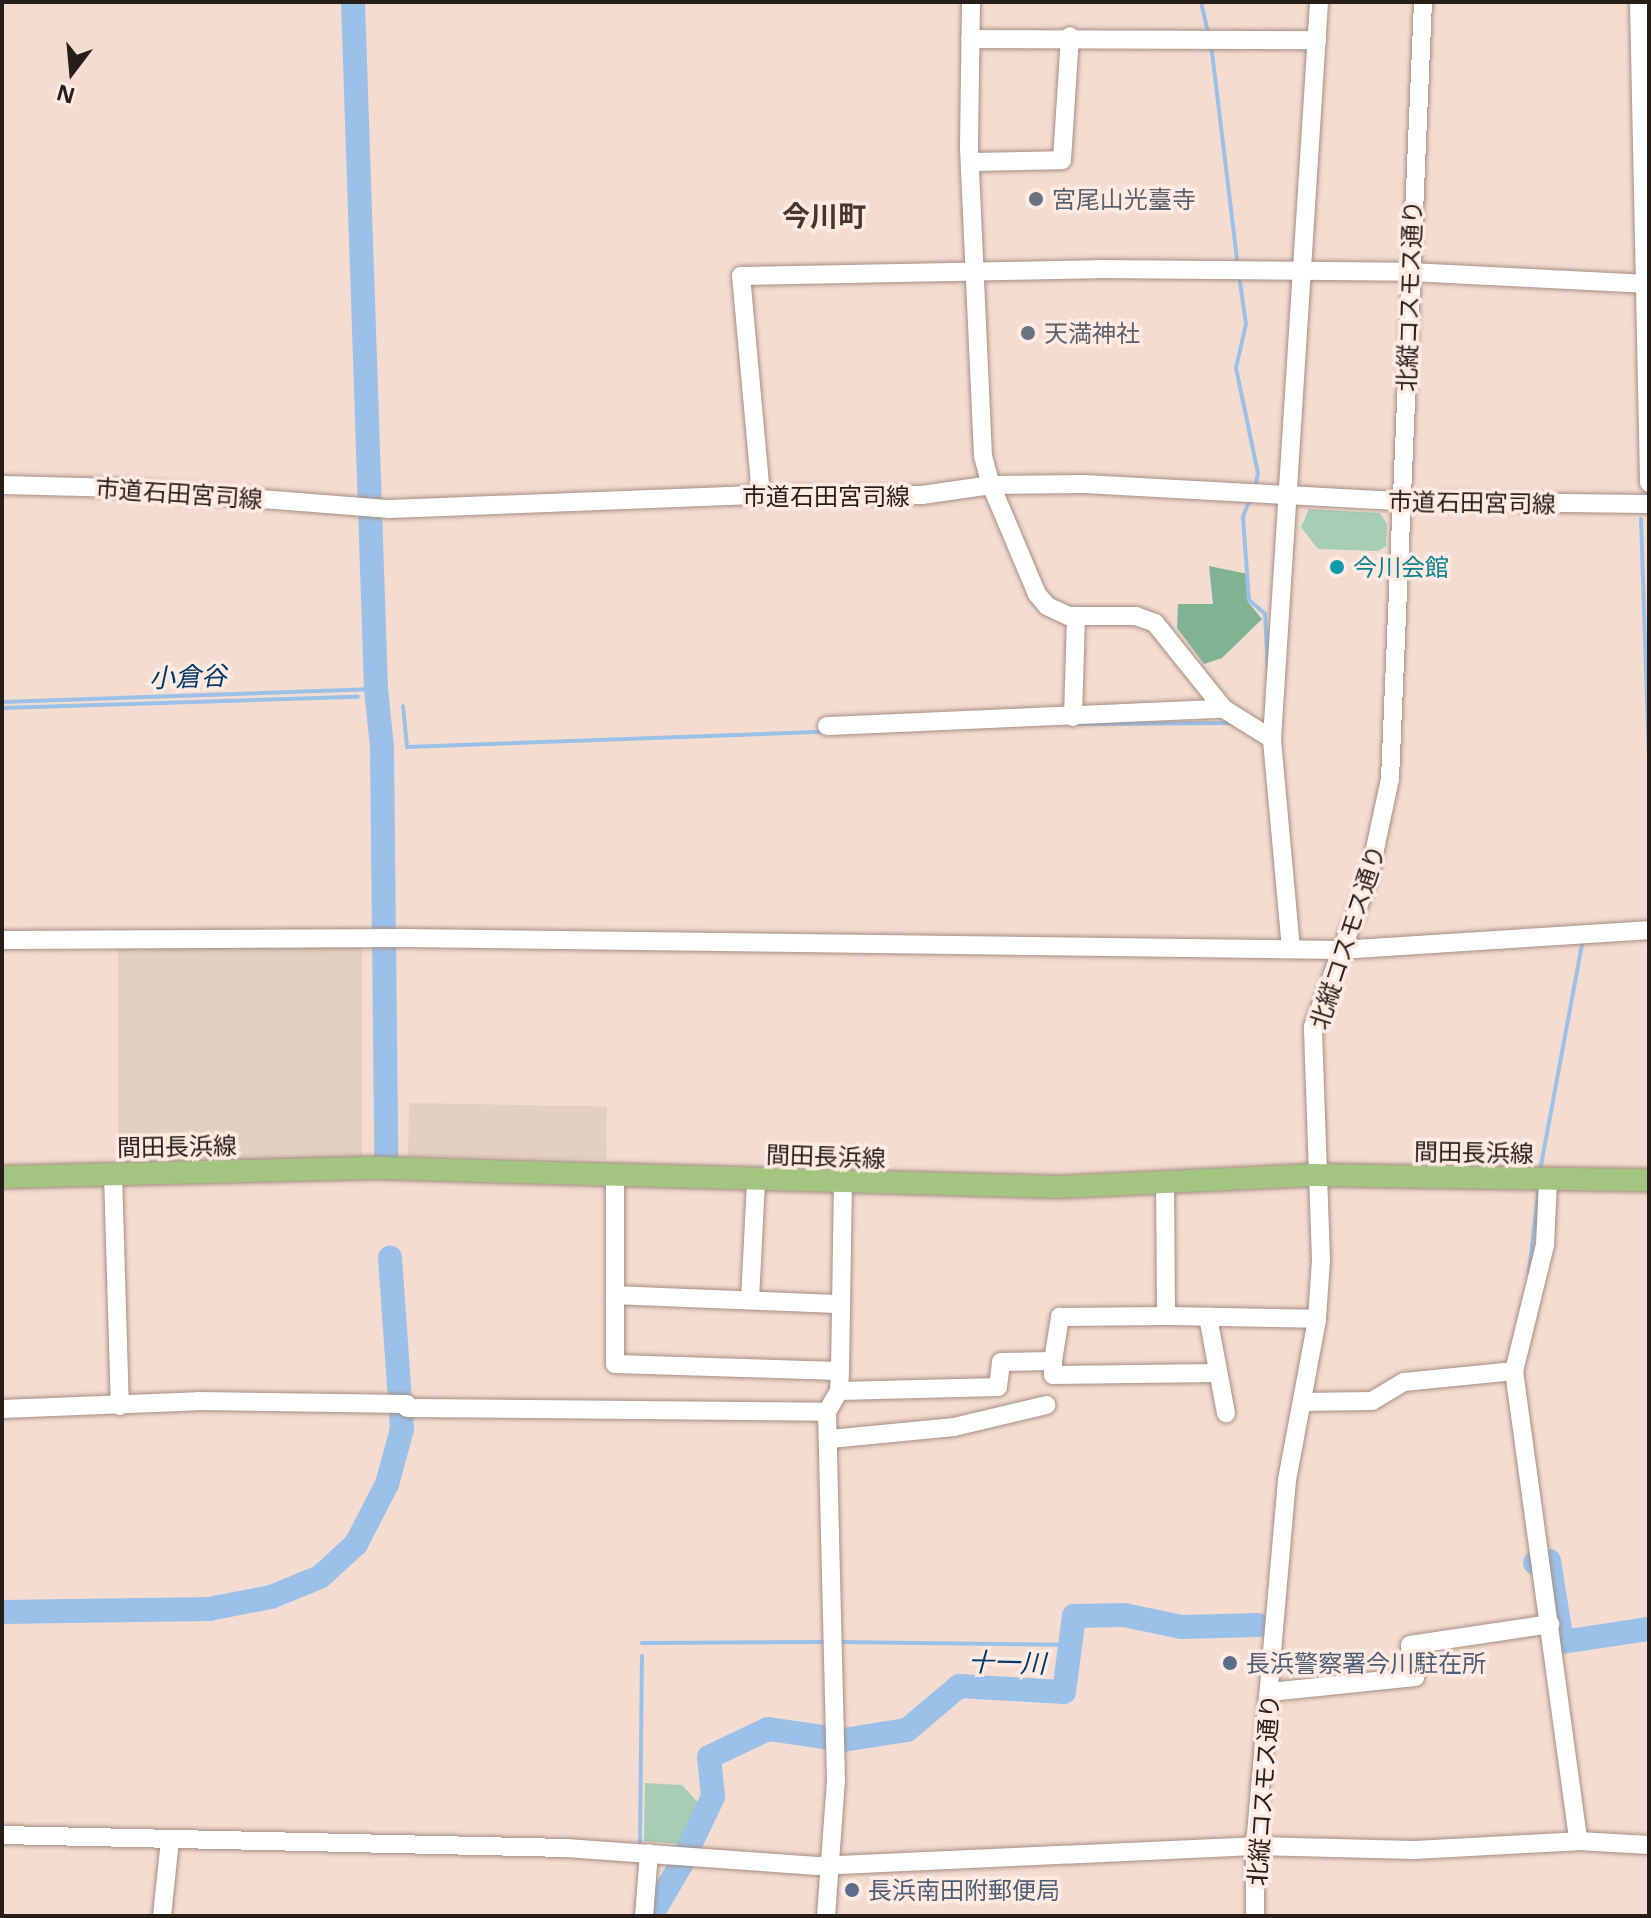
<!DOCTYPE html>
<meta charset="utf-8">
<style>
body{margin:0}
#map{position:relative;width:1651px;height:1918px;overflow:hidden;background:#f4dcd0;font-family:"Open Sans","Noto Sans JP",sans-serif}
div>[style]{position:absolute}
.industrial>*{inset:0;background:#e3d0c1;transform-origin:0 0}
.green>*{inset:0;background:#a7cdb4}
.forest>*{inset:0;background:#81b393}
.stream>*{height:4px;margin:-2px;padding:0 2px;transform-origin:2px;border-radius:2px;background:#9cc1e9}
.river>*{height:24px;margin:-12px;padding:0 12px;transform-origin:12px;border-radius:12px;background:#9cc1e9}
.roads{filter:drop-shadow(0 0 2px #a48d82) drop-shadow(0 0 2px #a48d82)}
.minor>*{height:18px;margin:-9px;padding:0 9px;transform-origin:9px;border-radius:9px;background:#fff}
.major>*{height:22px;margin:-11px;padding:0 11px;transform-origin:11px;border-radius:11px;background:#a4c582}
.dots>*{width:22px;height:22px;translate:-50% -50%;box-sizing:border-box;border:4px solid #feeae1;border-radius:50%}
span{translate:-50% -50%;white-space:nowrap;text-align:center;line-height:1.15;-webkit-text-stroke:7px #feeae1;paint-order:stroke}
.worship-label{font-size:24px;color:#5b616d}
.left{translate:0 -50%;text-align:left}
.street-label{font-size:24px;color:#271e19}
.culture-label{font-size:24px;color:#0d838f}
.service-label{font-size:24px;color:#4e5e75}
.water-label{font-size:26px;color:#02396a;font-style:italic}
.quarter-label{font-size:28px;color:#48352b;font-weight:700}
.frame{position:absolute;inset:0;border:4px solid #271e19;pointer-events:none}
.north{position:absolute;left:32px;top:32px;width:80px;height:80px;-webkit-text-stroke:6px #feeae1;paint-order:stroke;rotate:196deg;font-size:22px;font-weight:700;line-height:32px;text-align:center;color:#271e19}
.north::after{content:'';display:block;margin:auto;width:28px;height:36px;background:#271e19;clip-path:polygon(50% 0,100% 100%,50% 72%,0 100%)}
</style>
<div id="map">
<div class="industrial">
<i style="left:118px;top:944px;width:244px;height:221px"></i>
<i style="left:409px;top:1103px;width:198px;height:53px;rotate:1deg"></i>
</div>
<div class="green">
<i style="clip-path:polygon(1309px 509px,1380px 513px,1387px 524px,1386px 546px,1378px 551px,1318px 549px,1301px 527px)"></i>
<i style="clip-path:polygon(645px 1783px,682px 1785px,703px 1808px,683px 1844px,644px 1841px)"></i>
</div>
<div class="forest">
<i style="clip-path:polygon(1209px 566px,1248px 574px,1248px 602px,1262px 619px,1222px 658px,1204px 664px,1177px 628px,1178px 604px,1213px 604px)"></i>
</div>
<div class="stream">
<i style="left:1201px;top:2px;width:35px;rotate:77deg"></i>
<i style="left:1211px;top:44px;width:224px;rotate:83.1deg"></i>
<i style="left:1239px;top:275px;width:49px;rotate:81.9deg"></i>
<i style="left:1246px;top:324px;width:45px;rotate:102.8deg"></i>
<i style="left:1236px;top:368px;width:107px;rotate:78.2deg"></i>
<i style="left:1258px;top:473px;width:16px;rotate:101deg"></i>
<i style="left:1251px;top:497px;width:22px;rotate:112deg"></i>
<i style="left:1243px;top:517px;width:83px;rotate:85.9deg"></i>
<i style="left:1249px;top:600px;width:21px;rotate:41deg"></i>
<i style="left:1265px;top:614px;width:55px;rotate:86.9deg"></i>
<i style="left:1641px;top:519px;width:238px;rotate:88.1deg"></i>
<i style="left:2px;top:702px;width:374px;rotate:-2deg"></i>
<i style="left:403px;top:706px;width:41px;rotate:84.4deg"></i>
<i style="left:407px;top:747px;width:414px;rotate:-2.1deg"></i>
<i style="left:2px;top:708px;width:356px;rotate:-1.8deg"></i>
<i style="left:1073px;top:724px;width:159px;rotate:-0.4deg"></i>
<i style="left:1540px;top:1171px;width:235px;rotate:-79.5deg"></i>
<i style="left:1529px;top:1272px;width:86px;rotate:-83.3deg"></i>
<i style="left:840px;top:1642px;width:230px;rotate:0.7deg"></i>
<i style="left:642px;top:1643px;width:185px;rotate:-0.3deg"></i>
<i style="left:640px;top:1842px;width:186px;rotate:-89.4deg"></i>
</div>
<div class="river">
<i style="left:353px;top:2px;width:687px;rotate:88.08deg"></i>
<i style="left:376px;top:689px;width:58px;rotate:84.1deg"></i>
<i style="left:382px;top:747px;width:408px;rotate:89.4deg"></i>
<i style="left:1535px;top:1563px;width:14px;rotate:-8deg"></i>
<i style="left:1549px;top:1561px;width:82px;rotate:80.9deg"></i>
<i style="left:1562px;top:1642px;width:88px;rotate:-8.5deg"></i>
<i style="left:2px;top:1612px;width:207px;rotate:-0.8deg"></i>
<i style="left:209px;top:1609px;width:63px;rotate:-11deg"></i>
<i style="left:271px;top:1597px;width:53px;rotate:-22.2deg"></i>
<i style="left:320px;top:1577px;width:49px;rotate:-42.5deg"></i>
<i style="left:356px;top:1544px;width:68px;rotate:-62.7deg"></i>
<i style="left:387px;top:1484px;width:57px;rotate:-74.7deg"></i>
<i style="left:402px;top:1429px;width:172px;rotate:-94deg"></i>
<i style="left:689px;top:1847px;width:55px;rotate:-64.4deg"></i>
<i style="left:713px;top:1797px;width:40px;rotate:-95.7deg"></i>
<i style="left:709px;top:1757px;width:65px;rotate:-25.4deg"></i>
<i style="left:768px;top:1729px;width:76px;rotate:8.3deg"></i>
<i style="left:843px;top:1740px;width:65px;rotate:-8.9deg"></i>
<i style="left:907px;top:1730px;width:68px;rotate:-40.2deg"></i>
<i style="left:959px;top:1686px;width:105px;rotate:3.3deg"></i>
<i style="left:1064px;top:1692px;width:77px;rotate:-82.5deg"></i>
<i style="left:1074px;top:1616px;width:50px;rotate:-1.1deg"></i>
<i style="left:1124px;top:1615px;width:59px;rotate:11.7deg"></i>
<i style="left:1182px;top:1627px;width:76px;rotate:-1.5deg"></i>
<i style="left:651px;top:1916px;width:64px;rotate:-59.8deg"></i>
</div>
<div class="roads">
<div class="minor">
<i style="left:971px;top:2px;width:146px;rotate:90.8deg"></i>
<i style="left:969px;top:148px;width:308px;rotate:87.4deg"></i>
<i style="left:983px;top:456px;width:30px;rotate:75deg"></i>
<i style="left:991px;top:485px;width:118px;rotate:67.1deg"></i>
<i style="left:1037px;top:594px;width:16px;rotate:50deg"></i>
<i style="left:1047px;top:606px;width:23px;rotate:25deg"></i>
<i style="left:1068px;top:616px;width:68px"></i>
<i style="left:1136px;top:616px;width:20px;rotate:20deg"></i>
<i style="left:1155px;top:623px;width:110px;rotate:51.3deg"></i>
<i style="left:1224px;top:709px;width:57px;rotate:32deg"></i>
<i style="left:1639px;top:2px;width:481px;rotate:88.8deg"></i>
<i style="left:970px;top:39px;width:347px;rotate:0.2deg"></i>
<i style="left:970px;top:162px;width:92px;rotate:-1.2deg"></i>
<i style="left:1062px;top:160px;width:124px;rotate:-86.3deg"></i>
<i style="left:2px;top:485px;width:120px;rotate:1.4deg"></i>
<i style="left:122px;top:488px;width:269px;rotate:4.5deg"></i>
<i style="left:390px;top:509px;width:371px;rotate:-2.2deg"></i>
<i style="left:761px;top:495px;width:161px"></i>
<i style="left:922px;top:495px;width:70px;rotate:-8.2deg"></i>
<i style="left:991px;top:485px;width:93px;rotate:-0.6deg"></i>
<i style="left:1084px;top:484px;width:318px;rotate:3.1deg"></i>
<i style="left:1402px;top:501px;width:247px;rotate:0.7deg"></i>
<i style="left:761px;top:495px;width:220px;rotate:-95.2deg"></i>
<i style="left:741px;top:276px;width:356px;rotate:-1.1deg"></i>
<i style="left:1097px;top:269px;width:313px;rotate:0.5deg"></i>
<i style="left:1410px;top:272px;width:234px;rotate:2.9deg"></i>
<i style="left:1073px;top:717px;width:101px;rotate:-88.3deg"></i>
<i style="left:827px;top:726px;width:397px;rotate:-2.5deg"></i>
<i style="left:2px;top:940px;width:403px;rotate:-0.3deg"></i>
<i style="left:405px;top:938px;width:936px;rotate:0.73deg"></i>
<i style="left:1341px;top:950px;width:309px;rotate:-3.7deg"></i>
<i style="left:1291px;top:949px;width:211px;rotate:-95.2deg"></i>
<i style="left:1272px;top:739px;width:738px;rotate:-86.35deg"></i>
<i style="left:113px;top:1174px;width:232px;rotate:88.3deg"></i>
<i style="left:615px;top:1176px;width:188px;rotate:90deg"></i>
<i style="left:615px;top:1364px;width:225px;rotate:1.8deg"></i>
<i style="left:840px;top:1371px;width:20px;rotate:93deg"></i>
<i style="left:839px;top:1391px;width:24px;rotate:120deg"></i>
<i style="left:827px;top:1412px;width:368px;rotate:88.6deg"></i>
<i style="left:836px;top:1780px;width:136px;rotate:94.2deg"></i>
<i style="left:1548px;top:1180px;width:65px;rotate:92.6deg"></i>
<i style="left:1545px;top:1245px;width:130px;rotate:103.8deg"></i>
<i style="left:1514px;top:1371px;width:474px;rotate:82.2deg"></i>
<i style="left:615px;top:1295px;width:226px;rotate:2.3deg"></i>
<i style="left:750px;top:1300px;width:120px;rotate:-87.1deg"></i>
<i style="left:1166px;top:1316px;width:151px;rotate:1.1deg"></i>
<i style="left:1208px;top:1317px;width:98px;rotate:79.4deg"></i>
<i style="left:1053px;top:1361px;width:14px;rotate:90deg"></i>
<i style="left:1053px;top:1375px;width:165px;rotate:-0.7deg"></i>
<i style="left:840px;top:1371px;width:188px;rotate:-89.1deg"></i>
<i style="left:839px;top:1391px;width:159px;rotate:-1.4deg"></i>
<i style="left:998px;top:1387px;width:25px;rotate:-83deg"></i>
<i style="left:1001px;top:1362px;width:52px;rotate:-1.1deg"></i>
<i style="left:1053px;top:1361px;width:45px;rotate:-81deg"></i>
<i style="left:1060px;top:1317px;width:106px;rotate:-0.5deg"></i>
<i style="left:1166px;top:1316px;width:134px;rotate:-90.4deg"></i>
<i style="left:1302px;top:1402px;width:70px;rotate:-0.8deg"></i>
<i style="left:1372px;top:1401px;width:37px;rotate:-31deg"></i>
<i style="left:1404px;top:1382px;width:111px;rotate:-5.7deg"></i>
<i style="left:407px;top:1408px;width:420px;rotate:0.5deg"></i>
<i style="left:2px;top:1409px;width:196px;rotate:-2.3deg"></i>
<i style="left:198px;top:1401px;width:209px;rotate:0.8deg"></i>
<i style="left:830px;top:1439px;width:125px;rotate:-5.5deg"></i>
<i style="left:954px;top:1427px;width:95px;rotate:-13.4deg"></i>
<i style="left:1270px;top:1692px;width:146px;rotate:-5.9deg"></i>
<i style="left:1415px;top:1677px;width:32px;rotate:-99deg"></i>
<i style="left:1410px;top:1645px;width:142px;rotate:-8.5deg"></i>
<i style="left:2px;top:1835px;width:564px;rotate:1.32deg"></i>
<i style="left:566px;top:1848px;width:252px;rotate:4.1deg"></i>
<i style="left:817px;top:1866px;width:438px;rotate:-2.6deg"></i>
<i style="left:1255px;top:1846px;width:159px;rotate:1.4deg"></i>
<i style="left:1414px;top:1850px;width:164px;rotate:-3.1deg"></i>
<i style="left:1578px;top:1841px;width:71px;rotate:3.2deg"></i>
<i style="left:162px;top:1916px;width:76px;rotate:-84deg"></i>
<i style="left:644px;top:1916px;width:63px;rotate:-85.5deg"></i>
<i style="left:1255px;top:1916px;width:70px;rotate:-90deg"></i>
<i style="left:1255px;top:1846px;width:367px;rotate:-85deg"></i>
<i style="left:1287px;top:1480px;width:164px;rotate:-79.4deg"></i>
<i style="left:1317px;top:1319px;width:59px;rotate:-86.1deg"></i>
<i style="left:1321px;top:1260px;width:233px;rotate:-92deg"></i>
<i style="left:1313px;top:1027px;width:160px;rotate:-69.5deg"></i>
<i style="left:1369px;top:877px;width:100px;rotate:-77.9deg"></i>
<i style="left:1390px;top:779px;width:778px;rotate:-87.57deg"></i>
</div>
<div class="major">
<i style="left:2px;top:1177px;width:377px;rotate:-1.4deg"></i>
<i style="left:379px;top:1168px;width:681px;rotate:1.6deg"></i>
<i style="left:1060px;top:1187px;width:252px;rotate:-2.7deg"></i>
<i style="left:1312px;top:1175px;width:337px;rotate:0.9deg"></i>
</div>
</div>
<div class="dots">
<i style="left:1036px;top:199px;background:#6b7280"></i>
<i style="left:1028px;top:333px;background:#6b7280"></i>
<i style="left:1337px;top:567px;background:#0f9aa8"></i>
<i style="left:1230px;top:1663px;background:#5c6f8a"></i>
<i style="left:852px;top:1890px;background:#5c6f8a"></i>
</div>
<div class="worship-label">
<span class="left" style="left:1052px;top:199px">宮尾山光臺寺</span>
<span class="left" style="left:1044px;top:333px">天満神社</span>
</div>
<div class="street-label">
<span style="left:1409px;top:296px;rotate:-88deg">北縦コスモス通り</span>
<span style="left:179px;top:493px;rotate:4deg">市道石田宮司線</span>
<span style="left:826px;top:496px">市道石田宮司線</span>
<span style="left:1472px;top:502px;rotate:1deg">市道石田宮司線</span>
<span style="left:1347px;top:937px;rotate:-72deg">北縦コスモス通り</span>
<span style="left:177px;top:1146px;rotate:-1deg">間田長浜線</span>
<span style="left:1474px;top:1152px;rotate:1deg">間田長浜線</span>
<span style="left:826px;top:1156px;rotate:2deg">間田長浜線</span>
<span style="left:1263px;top:1790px;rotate:-86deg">北縦コスモス通り</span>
</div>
<div class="culture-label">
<span class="left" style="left:1353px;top:567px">今川会館</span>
</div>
<div class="service-label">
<span class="left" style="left:1246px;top:1663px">長浜警察署今川駐在所</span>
<span class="left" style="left:868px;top:1890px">長浜南田附郵便局</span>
</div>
<div class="water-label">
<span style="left:188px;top:677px;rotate:-2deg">小倉谷</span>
<span style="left:1007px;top:1663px;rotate:1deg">十一川</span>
</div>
<div class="quarter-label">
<span style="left:824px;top:215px">今川町</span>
</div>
<div class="frame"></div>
<div class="north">N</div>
</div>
